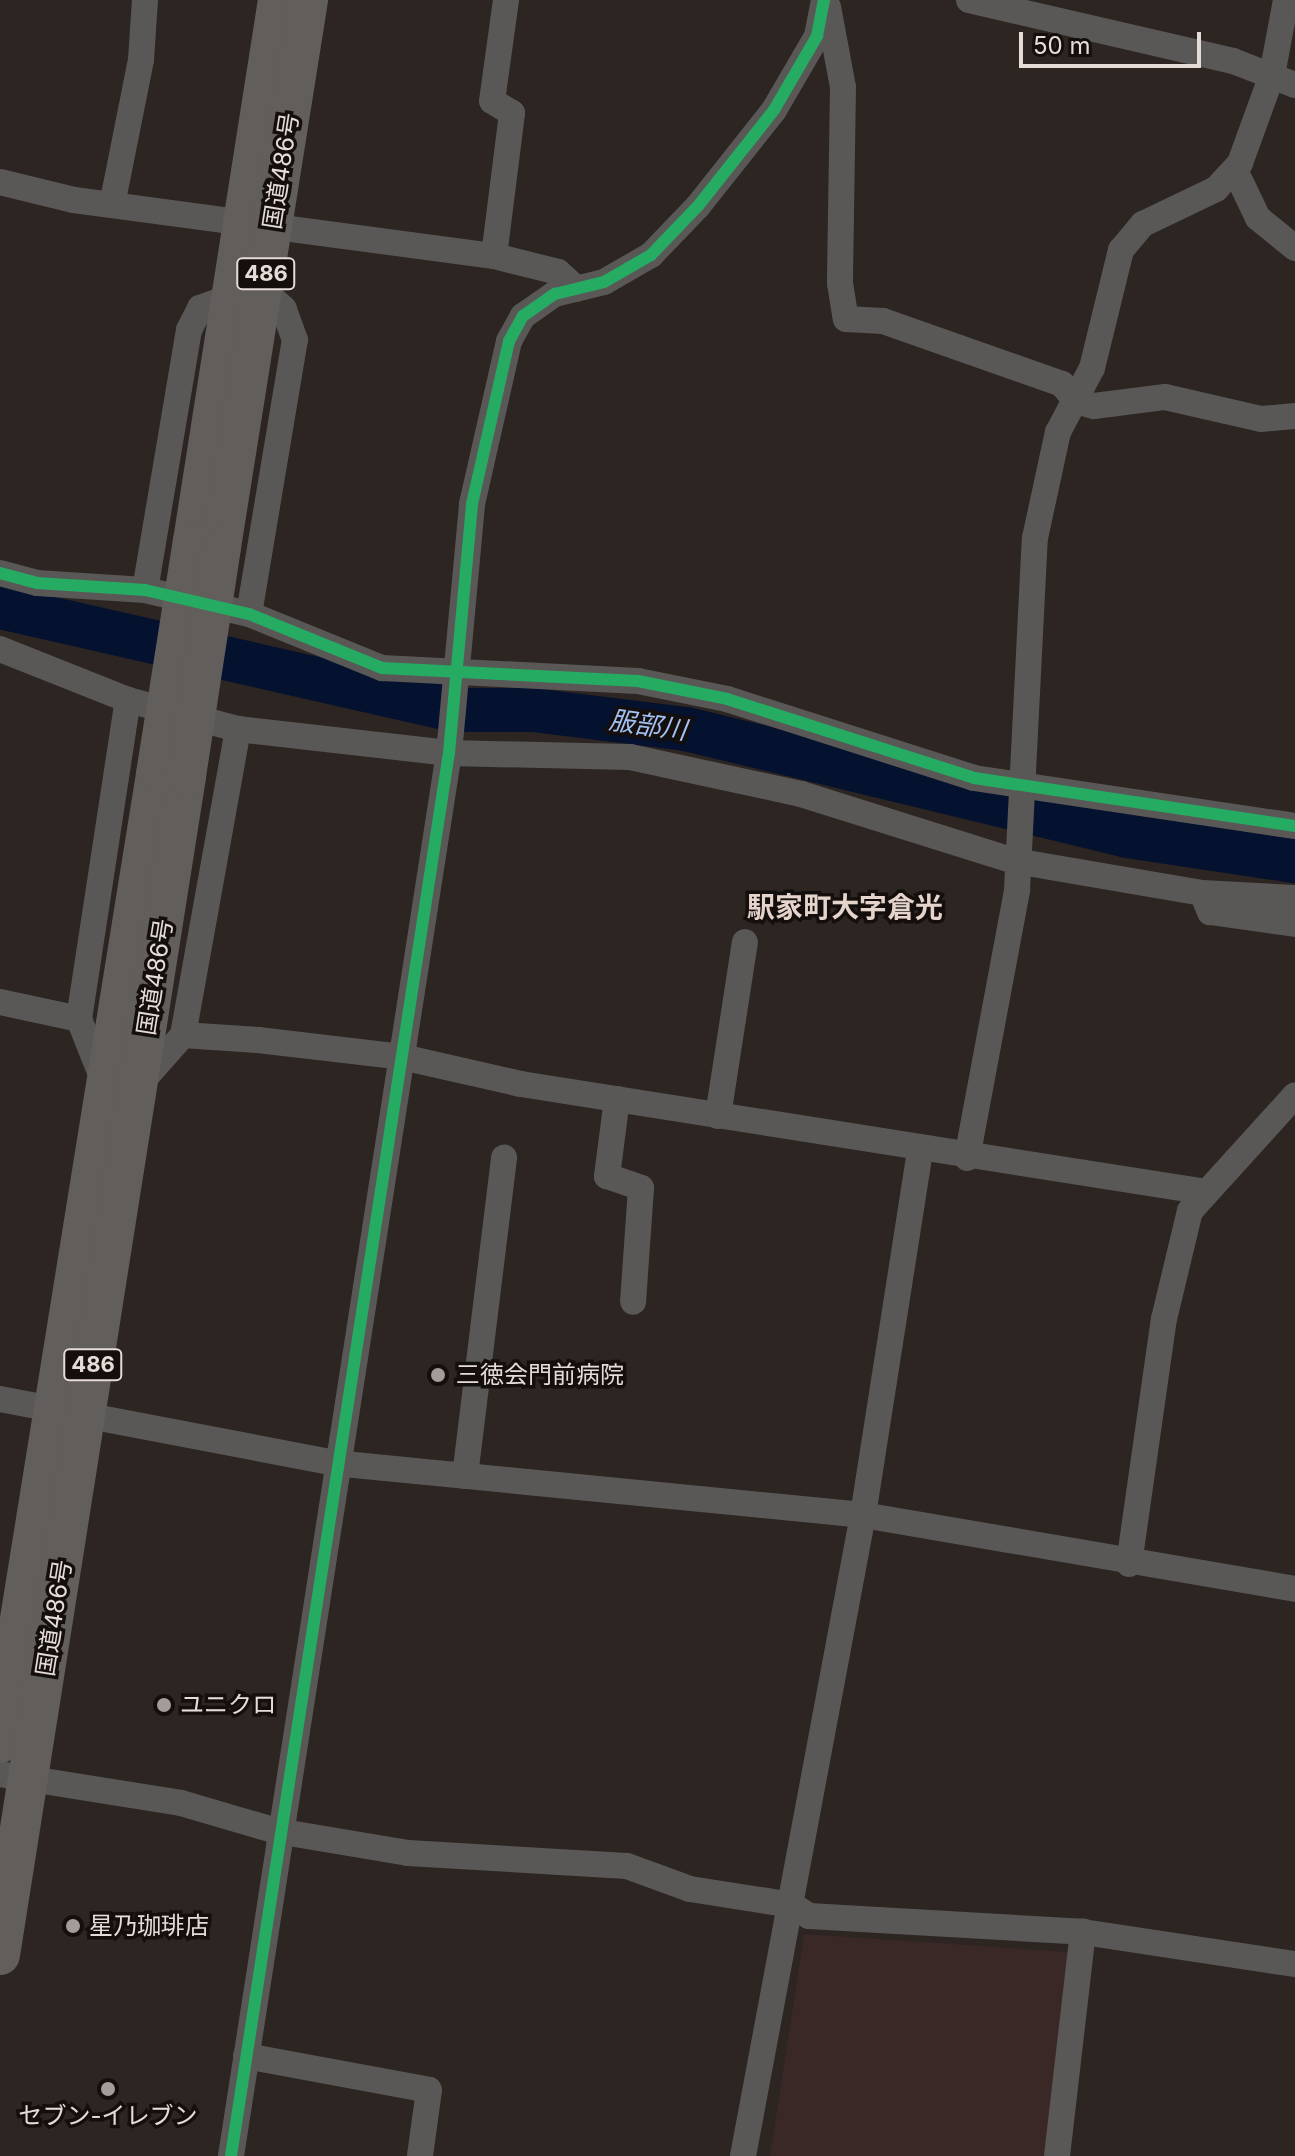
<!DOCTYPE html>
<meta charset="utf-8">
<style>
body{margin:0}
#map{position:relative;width:1295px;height:2156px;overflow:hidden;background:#2c2522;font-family:Inter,"Noto Sans JP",sans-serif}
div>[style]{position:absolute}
.commercial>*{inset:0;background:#3a2827}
.river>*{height:44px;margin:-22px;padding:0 22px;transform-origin:22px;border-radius:22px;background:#04112f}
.minor>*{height:26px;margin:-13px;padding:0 13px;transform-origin:13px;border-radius:13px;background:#595856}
.highway>*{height:40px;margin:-20px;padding:0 20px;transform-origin:20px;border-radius:20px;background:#615e5b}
.highway-bridge>*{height:40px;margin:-20px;padding:0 20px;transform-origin:20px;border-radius:20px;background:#615e5b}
.cycleway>*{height:12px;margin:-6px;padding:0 6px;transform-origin:6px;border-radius:6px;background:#26ab63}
.dots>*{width:22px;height:22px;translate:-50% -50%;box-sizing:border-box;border:4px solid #140f0c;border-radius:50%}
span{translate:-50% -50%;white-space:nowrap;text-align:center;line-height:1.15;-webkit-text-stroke:7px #140f0c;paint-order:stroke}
.shield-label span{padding:2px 6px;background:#140f0c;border:2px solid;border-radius:6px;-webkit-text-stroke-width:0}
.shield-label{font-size:22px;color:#e5dcd8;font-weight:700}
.street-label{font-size:24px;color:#e5dcd8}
.poi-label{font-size:24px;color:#e5dcd8}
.left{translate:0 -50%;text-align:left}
.water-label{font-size:26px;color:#a2c2f5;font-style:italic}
.quarter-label{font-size:28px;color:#e5d4cc;font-weight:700}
.scale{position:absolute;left:1019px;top:32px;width:182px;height:36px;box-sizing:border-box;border:4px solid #e5dcd8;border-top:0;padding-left:10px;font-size:24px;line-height:28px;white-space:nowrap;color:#e5dcd8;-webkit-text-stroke:6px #140f0c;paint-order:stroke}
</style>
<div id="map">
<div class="commercial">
<i style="clip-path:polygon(804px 1934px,1069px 1952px,1045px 2156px,770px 2156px)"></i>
</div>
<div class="river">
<i style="left:0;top:607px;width:464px;rotate:12.8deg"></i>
<i style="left:452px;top:710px;width:81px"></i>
<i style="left:533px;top:710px;width:154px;rotate:7.1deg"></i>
<i style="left:686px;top:729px;width:454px;rotate:13.6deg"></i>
<i style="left:1127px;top:836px;width:170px;rotate:8.5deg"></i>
</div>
<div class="minor">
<i style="left:969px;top:0;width:271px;rotate:13deg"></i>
<i style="left:1233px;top:61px;width:66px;rotate:21.2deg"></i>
<i style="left:828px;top:7px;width:81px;rotate:79.4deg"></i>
<i style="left:843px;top:87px;width:196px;rotate:90.9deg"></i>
<i style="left:840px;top:283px;width:36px;rotate:81deg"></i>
<i style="left:846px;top:319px;width:37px;rotate:3deg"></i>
<i style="left:883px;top:321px;width:190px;rotate:19.4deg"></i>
<i style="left:1062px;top:384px;width:22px;rotate:51deg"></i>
<i style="left:1076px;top:401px;width:19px;rotate:16deg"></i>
<i style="left:1094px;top:406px;width:72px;rotate:-7.2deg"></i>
<i style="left:1165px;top:397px;width:98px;rotate:12.9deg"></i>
<i style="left:1261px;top:419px;width:34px;rotate:-5deg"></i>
<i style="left:1235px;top:170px;width:53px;rotate:64.4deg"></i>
<i style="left:1258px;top:218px;width:48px;rotate:39deg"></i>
<i style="left:0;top:182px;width:76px;rotate:13.7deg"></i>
<i style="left:74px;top:200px;width:424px;rotate:7.6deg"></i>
<i style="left:494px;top:256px;width:66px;rotate:14deg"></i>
<i style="left:558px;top:272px;width:25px;rotate:42deg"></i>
<i style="left:112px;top:205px;width:148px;rotate:-78.7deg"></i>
<i style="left:141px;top:60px;width:60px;rotate:-86.2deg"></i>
<i style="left:494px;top:256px;width:144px;rotate:-82.8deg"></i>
<i style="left:512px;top:113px;width:23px;rotate:-149deg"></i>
<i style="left:492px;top:101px;width:102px;rotate:-82.1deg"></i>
<i style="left:0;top:573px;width:38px;rotate:15deg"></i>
<i style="left:37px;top:583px;width:108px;rotate:3.7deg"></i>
<i style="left:145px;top:590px;width:107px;rotate:13deg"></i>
<i style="left:249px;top:614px;width:144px;rotate:22.1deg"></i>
<i style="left:382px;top:668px;width:256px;rotate:2.9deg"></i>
<i style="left:638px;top:681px;width:91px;rotate:11.4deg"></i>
<i style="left:727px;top:699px;width:259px;rotate:17.7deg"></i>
<i style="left:974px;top:778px;width:325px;rotate:8.5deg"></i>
<i style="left:145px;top:590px;width:264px;rotate:-80.4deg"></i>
<i style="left:189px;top:330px;width:25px;rotate:-63deg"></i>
<i style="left:200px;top:308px;width:32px;rotate:-20deg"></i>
<i style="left:249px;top:614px;width:278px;rotate:-80.5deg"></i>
<i style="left:295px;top:340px;width:33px;rotate:-110deg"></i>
<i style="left:284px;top:309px;width:27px;rotate:-138deg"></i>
<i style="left:0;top:649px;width:138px;rotate:21.7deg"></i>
<i style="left:128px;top:700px;width:114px;rotate:14.8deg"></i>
<i style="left:238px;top:729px;width:212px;rotate:6.5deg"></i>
<i style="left:449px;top:753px;width:181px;rotate:1.3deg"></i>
<i style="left:630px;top:757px;width:175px;rotate:12.2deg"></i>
<i style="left:801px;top:794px;width:224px;rotate:17.4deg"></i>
<i style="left:1015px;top:861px;width:190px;rotate:9.7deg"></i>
<i style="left:1202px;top:893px;width:93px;rotate:3.1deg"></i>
<i style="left:1202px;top:893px;width:21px;rotate:67deg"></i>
<i style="left:1210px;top:912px;width:86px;rotate:8deg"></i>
<i style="left:0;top:1002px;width:81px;rotate:12.1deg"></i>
<i style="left:79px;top:1019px;width:68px;rotate:68.4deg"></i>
<i style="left:79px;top:1019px;width:323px;rotate:-81.3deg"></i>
<i style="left:183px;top:1035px;width:311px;rotate:-79.8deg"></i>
<i style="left:138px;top:1086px;width:68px;rotate:-48.6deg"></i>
<i style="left:183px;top:1035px;width:75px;rotate:3.8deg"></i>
<i style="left:258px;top:1040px;width:145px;rotate:6.7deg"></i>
<i style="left:402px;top:1057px;width:122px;rotate:12.8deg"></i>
<i style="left:521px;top:1084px;width:693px;rotate:8.96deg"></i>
<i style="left:617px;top:1099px;width:78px;rotate:97.4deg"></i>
<i style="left:607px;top:1176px;width:36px;rotate:19deg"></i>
<i style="left:641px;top:1188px;width:114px;rotate:94deg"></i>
<i style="left:718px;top:1116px;width:176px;rotate:-81.2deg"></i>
<i style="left:967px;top:1158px;width:273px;rotate:-79.4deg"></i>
<i style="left:1017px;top:890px;width:352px;rotate:-87.1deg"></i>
<i style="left:1035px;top:538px;width:108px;rotate:-77.8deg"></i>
<i style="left:1058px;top:432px;width:72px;rotate:-62deg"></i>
<i style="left:1092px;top:368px;width:122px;rotate:-76.2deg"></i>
<i style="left:1121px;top:250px;width:34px;rotate:-50deg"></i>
<i style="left:1143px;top:224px;width:81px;rotate:-25.6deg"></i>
<i style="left:1216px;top:189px;width:35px;rotate:-47deg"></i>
<i style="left:1240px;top:163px;width:94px;rotate:-70deg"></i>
<i style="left:1272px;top:75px;width:76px;rotate:-79.4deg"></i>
<i style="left:0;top:1399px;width:340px;rotate:10.8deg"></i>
<i style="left:334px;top:1463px;width:532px;rotate:5.61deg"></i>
<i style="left:863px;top:1515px;width:438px;rotate:9.7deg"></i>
<i style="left:465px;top:1476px;width:321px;rotate:-83deg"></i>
<i style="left:1129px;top:1564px;width:247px;rotate:-81.9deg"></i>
<i style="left:1164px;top:1319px;width:111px;rotate:-76.5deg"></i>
<i style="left:1190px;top:1211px;width:156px;rotate:-47.8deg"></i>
<i style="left:0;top:1774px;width:183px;rotate:9.1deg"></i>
<i style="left:181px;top:1803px;width:100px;rotate:16.3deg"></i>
<i style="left:277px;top:1831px;width:133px;rotate:9.5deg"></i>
<i style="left:408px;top:1853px;width:219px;rotate:3.4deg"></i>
<i style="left:627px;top:1866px;width:67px;rotate:20.1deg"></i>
<i style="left:690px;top:1889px;width:103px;rotate:8.9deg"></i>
<i style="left:792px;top:1905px;width:20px;rotate:33deg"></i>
<i style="left:809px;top:1916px;width:274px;rotate:3.3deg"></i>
<i style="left:1083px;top:1932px;width:214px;rotate:8.6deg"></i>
<i style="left:246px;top:2056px;width:186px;rotate:10.5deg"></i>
<i style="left:429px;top:2090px;width:67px;rotate:97.8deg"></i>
<i style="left:231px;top:2156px;width:1420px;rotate:-81.17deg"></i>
<i style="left:449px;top:753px;width:250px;rotate:-84.7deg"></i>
<i style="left:472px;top:504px;width:167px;rotate:-77.2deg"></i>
<i style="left:509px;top:341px;width:29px;rotate:-61deg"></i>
<i style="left:523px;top:316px;width:39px;rotate:-35deg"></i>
<i style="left:555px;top:294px;width:50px;rotate:-13.8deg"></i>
<i style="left:604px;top:282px;width:54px;rotate:-29.9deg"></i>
<i style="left:651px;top:255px;width:68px;rotate:-46.2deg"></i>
<i style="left:698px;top:206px;width:122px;rotate:-51.6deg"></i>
<i style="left:774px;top:110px;width:86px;rotate:-59.8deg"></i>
<i style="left:817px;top:36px;width:37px;rotate:-79deg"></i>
<i style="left:743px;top:2156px;width:652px;rotate:-79.4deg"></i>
<i style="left:863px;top:1515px;width:369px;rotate:-81.1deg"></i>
<i style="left:1057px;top:2156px;width:226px;rotate:-83.4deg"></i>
</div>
<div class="highway">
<i style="left:193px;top:541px;width:548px;rotate:-81.07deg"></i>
<i style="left:221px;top:547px;width:554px;rotate:-80.96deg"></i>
<i style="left:0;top:1743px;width:981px;rotate:-80.85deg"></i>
<i style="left:0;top:1955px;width:1194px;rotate:-81.03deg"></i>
</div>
<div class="highway-bridge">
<i style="left:156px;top:774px;width:236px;rotate:-81deg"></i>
<i style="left:186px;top:776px;width:232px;rotate:-81.3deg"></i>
</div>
<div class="cycleway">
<i style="left:0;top:573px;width:38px;rotate:15deg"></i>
<i style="left:37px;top:583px;width:108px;rotate:3.7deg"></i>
<i style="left:145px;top:590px;width:107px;rotate:13deg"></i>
<i style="left:249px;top:614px;width:144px;rotate:22.1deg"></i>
<i style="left:382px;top:668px;width:256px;rotate:2.9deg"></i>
<i style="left:638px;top:681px;width:91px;rotate:11.4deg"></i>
<i style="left:727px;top:699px;width:259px;rotate:17.7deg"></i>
<i style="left:974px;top:778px;width:325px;rotate:8.5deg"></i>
<i style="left:231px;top:2156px;width:1420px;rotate:-81.17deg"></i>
<i style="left:449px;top:753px;width:250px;rotate:-84.7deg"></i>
<i style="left:472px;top:504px;width:167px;rotate:-77.2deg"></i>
<i style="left:509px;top:341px;width:29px;rotate:-61deg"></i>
<i style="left:523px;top:316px;width:39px;rotate:-35deg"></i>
<i style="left:555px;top:294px;width:50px;rotate:-13.8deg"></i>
<i style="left:604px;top:282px;width:54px;rotate:-29.9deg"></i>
<i style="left:651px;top:255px;width:68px;rotate:-46.2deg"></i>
<i style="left:698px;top:206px;width:122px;rotate:-51.6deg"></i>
<i style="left:774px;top:110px;width:86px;rotate:-59.8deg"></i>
<i style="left:817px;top:36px;width:37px;rotate:-79deg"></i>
</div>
<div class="dots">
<i style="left:438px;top:1375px;background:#a49c98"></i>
<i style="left:164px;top:1705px;background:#a49c98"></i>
<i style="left:73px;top:1926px;background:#a49c98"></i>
<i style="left:108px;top:2089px;background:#a49c98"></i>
</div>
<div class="shield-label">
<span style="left:266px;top:274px">486</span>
<span style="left:93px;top:1365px">486</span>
</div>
<div class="street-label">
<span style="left:281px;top:171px;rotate:-81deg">国道486号</span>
<span style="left:155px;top:977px;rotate:-81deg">国道486号</span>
<span style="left:54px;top:1618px;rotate:-81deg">国道486号</span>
</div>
<div class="poi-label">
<span class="left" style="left:456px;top:1375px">三徳会門前病院</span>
<span class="left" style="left:180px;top:1705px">ユニクロ</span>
<span class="left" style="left:89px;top:1926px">星乃珈琲店</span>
<span style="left:108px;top:2116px">セブン-イレブン</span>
</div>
<div class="water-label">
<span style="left:648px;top:725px;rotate:8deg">服部川</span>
</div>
<div class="quarter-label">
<span style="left:845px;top:907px">駅家町大字倉光</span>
</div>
<div class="scale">50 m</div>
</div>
